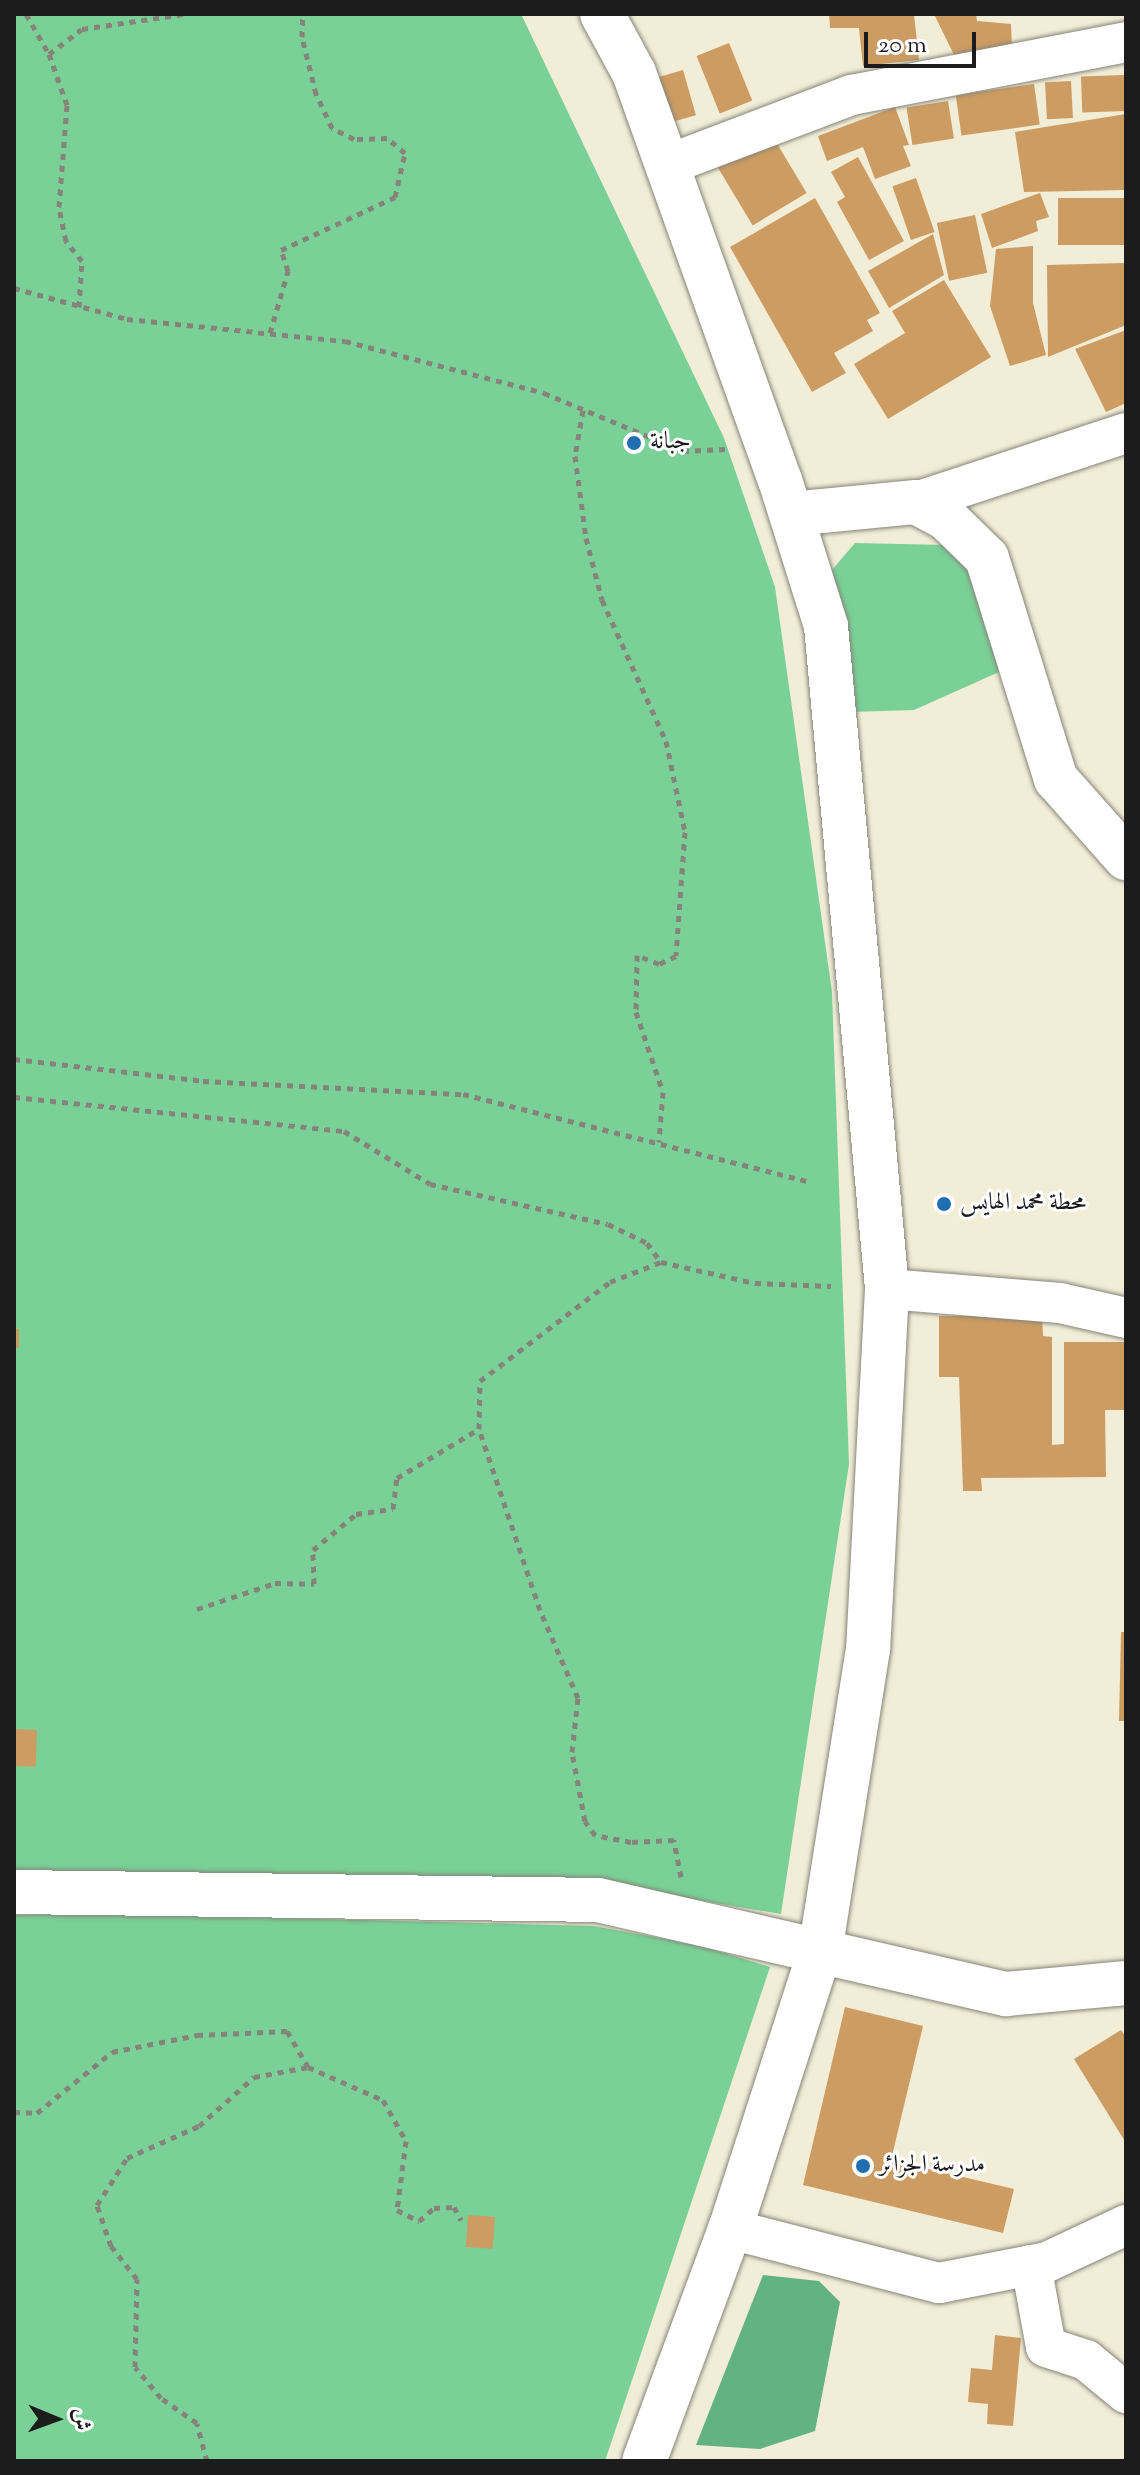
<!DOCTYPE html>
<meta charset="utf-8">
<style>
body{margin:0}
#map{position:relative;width:1140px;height:2475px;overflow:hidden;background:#f1edd7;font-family:"Sorts Mill Goudy",Amiri,serif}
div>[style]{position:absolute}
.green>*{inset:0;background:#79d197}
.forest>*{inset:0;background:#62b380}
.building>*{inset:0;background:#cc9c62;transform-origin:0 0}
.path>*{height:5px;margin-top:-2.5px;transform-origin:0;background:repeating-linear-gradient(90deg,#86847a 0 6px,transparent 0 12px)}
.roads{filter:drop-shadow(0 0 2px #86847a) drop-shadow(0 0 2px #86847a)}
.street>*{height:40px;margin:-20px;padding:0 20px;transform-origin:20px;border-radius:20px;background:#fff}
.secondary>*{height:44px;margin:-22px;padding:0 22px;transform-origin:22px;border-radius:22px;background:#fff}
.dots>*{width:22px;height:22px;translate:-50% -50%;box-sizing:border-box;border:4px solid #fff;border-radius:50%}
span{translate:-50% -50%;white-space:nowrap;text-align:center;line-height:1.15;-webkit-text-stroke:6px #fff;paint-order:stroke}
.poi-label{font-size:24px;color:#1c1c1c}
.left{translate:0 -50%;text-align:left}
.frame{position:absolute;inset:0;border:16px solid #1c1c1c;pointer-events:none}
.north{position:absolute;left:16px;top:2379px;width:80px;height:80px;-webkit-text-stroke:6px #fff;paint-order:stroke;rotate:91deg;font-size:22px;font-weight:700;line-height:32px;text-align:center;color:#1c1c1c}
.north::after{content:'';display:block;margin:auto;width:28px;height:36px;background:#1c1c1c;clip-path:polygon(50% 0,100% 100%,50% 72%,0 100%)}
.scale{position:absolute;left:864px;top:32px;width:112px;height:36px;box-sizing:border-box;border:4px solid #1c1c1c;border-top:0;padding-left:10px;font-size:24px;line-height:28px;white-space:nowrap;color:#1c1c1c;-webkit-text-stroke:6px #fff;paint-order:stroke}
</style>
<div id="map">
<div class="green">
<i style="clip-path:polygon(14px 14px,521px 14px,724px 438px,775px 587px,832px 992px,849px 1464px,781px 1914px,656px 1893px,14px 1872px)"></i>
<i style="clip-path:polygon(855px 543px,946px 545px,978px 570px,999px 672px,914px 710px,850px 712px,826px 577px)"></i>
<i style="clip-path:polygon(125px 1914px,594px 1926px,698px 1945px,770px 1967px,605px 2461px,14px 2461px,14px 1915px)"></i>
</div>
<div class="forest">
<i style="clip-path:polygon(763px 2275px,819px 2281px,840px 2302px,815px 2431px,760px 2449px,696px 2445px)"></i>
</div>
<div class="building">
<i style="clip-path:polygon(829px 14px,914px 14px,919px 60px,863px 66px,859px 28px,830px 28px)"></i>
<i style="clip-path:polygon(934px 14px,976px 14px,977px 21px,1011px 24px,1012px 49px,957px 61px)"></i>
<i style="left:729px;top:43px;width:62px;height:35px;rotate:68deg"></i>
<i style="left:683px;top:70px;width:47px;height:26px;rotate:74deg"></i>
<i style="left:1124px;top:75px;width:36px;height:43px;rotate:88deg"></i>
<i style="left:1071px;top:81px;width:37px;height:26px;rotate:87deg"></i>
<i style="left:1034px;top:84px;width:41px;height:79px;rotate:82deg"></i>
<i style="left:948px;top:101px;width:38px;height:42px;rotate:81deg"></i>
<i style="clip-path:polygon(895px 107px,909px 145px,903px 146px,911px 166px,875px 179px,863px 147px,827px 161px,818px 136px)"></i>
<i style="clip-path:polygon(1126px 114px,1126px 190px,1024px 192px,1015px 132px)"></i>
<i style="left:767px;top:127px;width:77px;height:63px;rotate:59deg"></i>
<i style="clip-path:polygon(858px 157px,904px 241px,869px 260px,837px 202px,845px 197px,831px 172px)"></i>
<i style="left:916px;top:178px;width:57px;height:25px;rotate:71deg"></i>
<i style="clip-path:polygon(1040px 193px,1049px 217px,1036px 221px,1038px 231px,992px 248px,981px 214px)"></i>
<i style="clip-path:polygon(815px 198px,880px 313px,867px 320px,873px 331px,834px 353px,846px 373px,812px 392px,730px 247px)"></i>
<i style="left:1126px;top:198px;width:47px;height:68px;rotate:90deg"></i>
<i style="left:975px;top:215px;width:59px;height:39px;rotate:78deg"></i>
<i style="clip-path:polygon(933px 234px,944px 275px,889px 308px,868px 271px)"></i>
<i style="clip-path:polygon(1033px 246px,1033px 303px,1046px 355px,1010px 366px,990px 306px,996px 249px)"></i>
<i style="clip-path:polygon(1124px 263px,1126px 325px,1048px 357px,1047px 265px)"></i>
<i style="clip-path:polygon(944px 280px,991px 357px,888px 419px,854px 364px,905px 333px,892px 311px)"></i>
<i style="clip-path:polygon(1126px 330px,1126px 403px,1106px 412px,1075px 349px)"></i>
<i style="clip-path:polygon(1042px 1315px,1043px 1336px,1052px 1337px,1052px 1445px,1064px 1444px,1064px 1342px,1126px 1342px,1126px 1410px,1105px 1410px,1106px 1477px,981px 1478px,982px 1491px,963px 1491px,959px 1377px,939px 1377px,939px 1316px)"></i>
<i style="left:14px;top:1329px;width:5px;height:19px"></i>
<i style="clip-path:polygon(1121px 1632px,1126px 1632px,1126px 1721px,1119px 1721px)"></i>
<i style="left:14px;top:1729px;width:23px;height:37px;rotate:2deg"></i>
<i style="clip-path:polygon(845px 2007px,923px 2026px,891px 2160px,1014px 2189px,1003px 2233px,803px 2185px)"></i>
<i style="clip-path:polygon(1121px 2030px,1126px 2037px,1126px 2143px,1074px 2059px)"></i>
<i style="left:468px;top:2215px;width:27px;height:32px;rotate:4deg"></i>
<i style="clip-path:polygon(995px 2335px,1021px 2338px,1013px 2426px,987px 2424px,988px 2404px,968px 2402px,971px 2368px,992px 2370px)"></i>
</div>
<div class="path">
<i style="left:26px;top:14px;width:46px;rotate:60.1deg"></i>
<i style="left:14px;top:288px;width:117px;rotate:15.3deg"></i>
<i style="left:127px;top:319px;width:219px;rotate:5.8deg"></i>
<i style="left:345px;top:341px;width:206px;rotate:14.6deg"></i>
<i style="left:544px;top:393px;width:151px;rotate:22.6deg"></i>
<i style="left:683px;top:451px;width:42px;rotate:-2.7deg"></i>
<i style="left:79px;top:307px;width:46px;rotate:-86.3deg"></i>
<i style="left:82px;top:261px;width:26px;rotate:-129deg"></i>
<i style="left:66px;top:241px;width:35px;rotate:-102deg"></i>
<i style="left:59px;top:207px;width:102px;rotate:-85.5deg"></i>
<i style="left:67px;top:105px;width:54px;rotate:-109.4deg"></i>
<i style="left:49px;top:54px;width:41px;rotate:-37.1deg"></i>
<i style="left:82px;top:29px;width:103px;rotate:-8.4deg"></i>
<i style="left:270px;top:333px;width:65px;rotate:-73.8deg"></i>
<i style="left:288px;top:271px;width:22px;rotate:-108deg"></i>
<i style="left:281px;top:250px;width:126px;rotate:-24.9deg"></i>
<i style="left:395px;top:197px;width:45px;rotate:-77.2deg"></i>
<i style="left:405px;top:153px;width:23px;rotate:-140deg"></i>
<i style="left:387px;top:138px;width:33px;rotate:178deg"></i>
<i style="left:354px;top:139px;width:25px;rotate:-153deg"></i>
<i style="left:332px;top:128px;width:38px;rotate:-115deg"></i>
<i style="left:316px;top:94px;width:59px;rotate:-103.8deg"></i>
<i style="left:302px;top:37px;width:23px;rotate:-88deg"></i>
<i style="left:583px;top:410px;width:47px;rotate:99.9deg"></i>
<i style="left:575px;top:456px;width:83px;rotate:82.4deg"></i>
<i style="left:586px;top:538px;width:64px;rotate:75.5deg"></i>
<i style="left:602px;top:600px;width:155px;rotate:65.6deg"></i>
<i style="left:666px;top:741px;width:93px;rotate:78.2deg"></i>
<i style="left:685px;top:832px;width:124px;rotate:94.2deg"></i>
<i style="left:676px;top:956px;width:19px;rotate:155deg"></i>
<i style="left:659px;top:964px;width:24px;rotate:-158deg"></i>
<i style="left:637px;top:955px;width:57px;rotate:91deg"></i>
<i style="left:636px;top:1012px;width:84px;rotate:71.4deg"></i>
<i style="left:663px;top:1092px;width:50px;rotate:94.6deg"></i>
<i style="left:14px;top:1059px;width:190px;rotate:6.6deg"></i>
<i style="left:203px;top:1081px;width:260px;rotate:2.9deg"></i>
<i style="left:463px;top:1094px;width:359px;rotate:14.2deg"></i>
<i style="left:14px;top:1097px;width:332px;rotate:5.9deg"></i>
<i style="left:344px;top:1131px;width:101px;rotate:31.6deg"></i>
<i style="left:430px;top:1184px;width:182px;rotate:12.7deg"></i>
<i style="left:608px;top:1224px;width:43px;rotate:26deg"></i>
<i style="left:647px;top:1243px;width:24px;rotate:54deg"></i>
<i style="left:197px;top:1609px;width:82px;rotate:-18.4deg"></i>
<i style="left:275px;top:1583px;width:39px;rotate:1deg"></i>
<i style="left:314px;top:1584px;width:34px;rotate:-92deg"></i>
<i style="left:313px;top:1550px;width:56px;rotate:-39.9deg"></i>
<i style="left:356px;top:1514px;width:37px;rotate:-8deg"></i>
<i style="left:393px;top:1509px;width:31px;rotate:-83deg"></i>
<i style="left:397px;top:1478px;width:96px;rotate:-30.9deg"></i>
<i style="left:681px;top:1877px;width:38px;rotate:-101deg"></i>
<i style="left:674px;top:1840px;width:43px;rotate:177.3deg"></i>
<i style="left:631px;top:1842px;width:37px;rotate:-169deg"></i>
<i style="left:595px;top:1835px;width:17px;rotate:-126deg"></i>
<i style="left:585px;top:1821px;width:70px;rotate:-100.7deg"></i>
<i style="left:572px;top:1752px;width:54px;rotate:-83.7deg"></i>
<i style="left:578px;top:1698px;width:96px;rotate:-113.4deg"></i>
<i style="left:540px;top:1610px;width:191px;rotate:-108.6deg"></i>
<i style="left:479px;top:1429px;width:48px;rotate:-88.8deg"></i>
<i style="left:480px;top:1381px;width:163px;rotate:-37.3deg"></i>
<i style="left:610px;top:1282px;width:55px;rotate:-21.4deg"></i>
<i style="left:661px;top:1262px;width:96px;rotate:12.6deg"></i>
<i style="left:755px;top:1283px;width:76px;rotate:2.3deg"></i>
<i style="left:14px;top:2112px;width:23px;rotate:2deg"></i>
<i style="left:37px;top:2113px;width:97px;rotate:-39.1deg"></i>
<i style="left:112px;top:2052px;width:87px;rotate:-11.3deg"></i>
<i style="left:197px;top:2035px;width:90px;rotate:-2.5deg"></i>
<i style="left:287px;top:2031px;width:42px;rotate:59.7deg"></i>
<i style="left:308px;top:2067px;width:82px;rotate:23.7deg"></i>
<i style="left:383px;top:2100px;width:47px;rotate:60.7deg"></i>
<i style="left:406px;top:2141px;width:70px;rotate:97.4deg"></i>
<i style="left:397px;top:2210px;width:25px;rotate:27deg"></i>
<i style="left:419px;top:2221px;width:20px;rotate:-41deg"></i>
<i style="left:434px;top:2208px;width:20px;rotate:-3deg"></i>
<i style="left:454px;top:2207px;width:15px;rotate:62deg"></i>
<i style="left:207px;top:2461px;width:39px;rotate:-105deg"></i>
<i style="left:197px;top:2423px;width:44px;rotate:-145.2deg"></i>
<i style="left:161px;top:2398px;width:40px;rotate:-130deg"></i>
<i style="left:135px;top:2367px;width:88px;rotate:-88.7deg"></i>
<i style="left:137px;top:2279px;width:42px;rotate:-128.2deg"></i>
<i style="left:111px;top:2246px;width:43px;rotate:-108.9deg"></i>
<i style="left:97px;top:2205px;width:56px;rotate:-57.4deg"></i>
<i style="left:127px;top:2158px;width:79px;rotate:-24deg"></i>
<i style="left:199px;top:2126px;width:74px;rotate:-41.7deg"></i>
<i style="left:254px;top:2077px;width:55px;rotate:-10.5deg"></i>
</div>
<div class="roads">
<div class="street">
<i style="left:667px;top:165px;width:197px;rotate:-20.8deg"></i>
<i style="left:851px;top:95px;width:280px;rotate:-10.9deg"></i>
<i style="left:916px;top:502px;width:221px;rotate:-18.2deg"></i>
<i style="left:887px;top:1289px;width:174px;rotate:4.6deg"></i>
<i style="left:1060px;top:1303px;width:68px;rotate:12.8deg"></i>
<i style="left:730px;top:2229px;width:216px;rotate:14.5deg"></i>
<i style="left:939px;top:2283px;width:110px;rotate:-11deg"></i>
<i style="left:1047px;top:2262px;width:87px;rotate:-25.1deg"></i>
<i style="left:1031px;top:2265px;width:83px;rotate:79.6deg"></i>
<i style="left:1046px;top:2347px;width:42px;rotate:18deg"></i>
<i style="left:1086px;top:2360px;width:52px;rotate:39.5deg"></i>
</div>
<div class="secondary">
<i style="left:602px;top:14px;width:67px;rotate:61.5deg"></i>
<i style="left:634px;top:73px;width:432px;rotate:70.3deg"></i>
<i style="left:780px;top:480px;width:153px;rotate:72.5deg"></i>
<i style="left:826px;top:626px;width:666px;rotate:84.74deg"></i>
<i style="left:887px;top:1289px;width:361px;rotate:93deg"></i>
<i style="left:868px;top:1649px;width:306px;rotate:99deg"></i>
<i style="left:820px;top:1951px;width:292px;rotate:107.9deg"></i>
<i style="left:730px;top:2229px;width:247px;rotate:110.3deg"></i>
<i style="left:791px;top:514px;width:126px;rotate:-5.5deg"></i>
<i style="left:916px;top:502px;width:34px;rotate:28deg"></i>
<i style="left:946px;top:518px;width:57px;rotate:44.3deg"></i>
<i style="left:987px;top:558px;width:232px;rotate:72.7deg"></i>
<i style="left:1056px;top:779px;width:106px;rotate:48.5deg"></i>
<i style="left:14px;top:1892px;width:584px;rotate:0.78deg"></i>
<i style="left:598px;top:1900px;width:419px;rotate:13deg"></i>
<i style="left:1006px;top:1994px;width:121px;rotate:-5.2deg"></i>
</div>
</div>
<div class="dots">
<i style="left:634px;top:443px;background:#1f6fb2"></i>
<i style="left:944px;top:1204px;background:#1f6fb2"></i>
<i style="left:863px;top:2166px;background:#1f6fb2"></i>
</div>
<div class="poi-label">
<span class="left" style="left:650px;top:443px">جبانة</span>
<span class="left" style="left:960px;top:1204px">محطة محمد الهايس</span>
<span class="left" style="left:879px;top:2166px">مدرسة الجزائر</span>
</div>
<div class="frame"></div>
<div class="north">ش</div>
<div class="scale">20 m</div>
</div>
